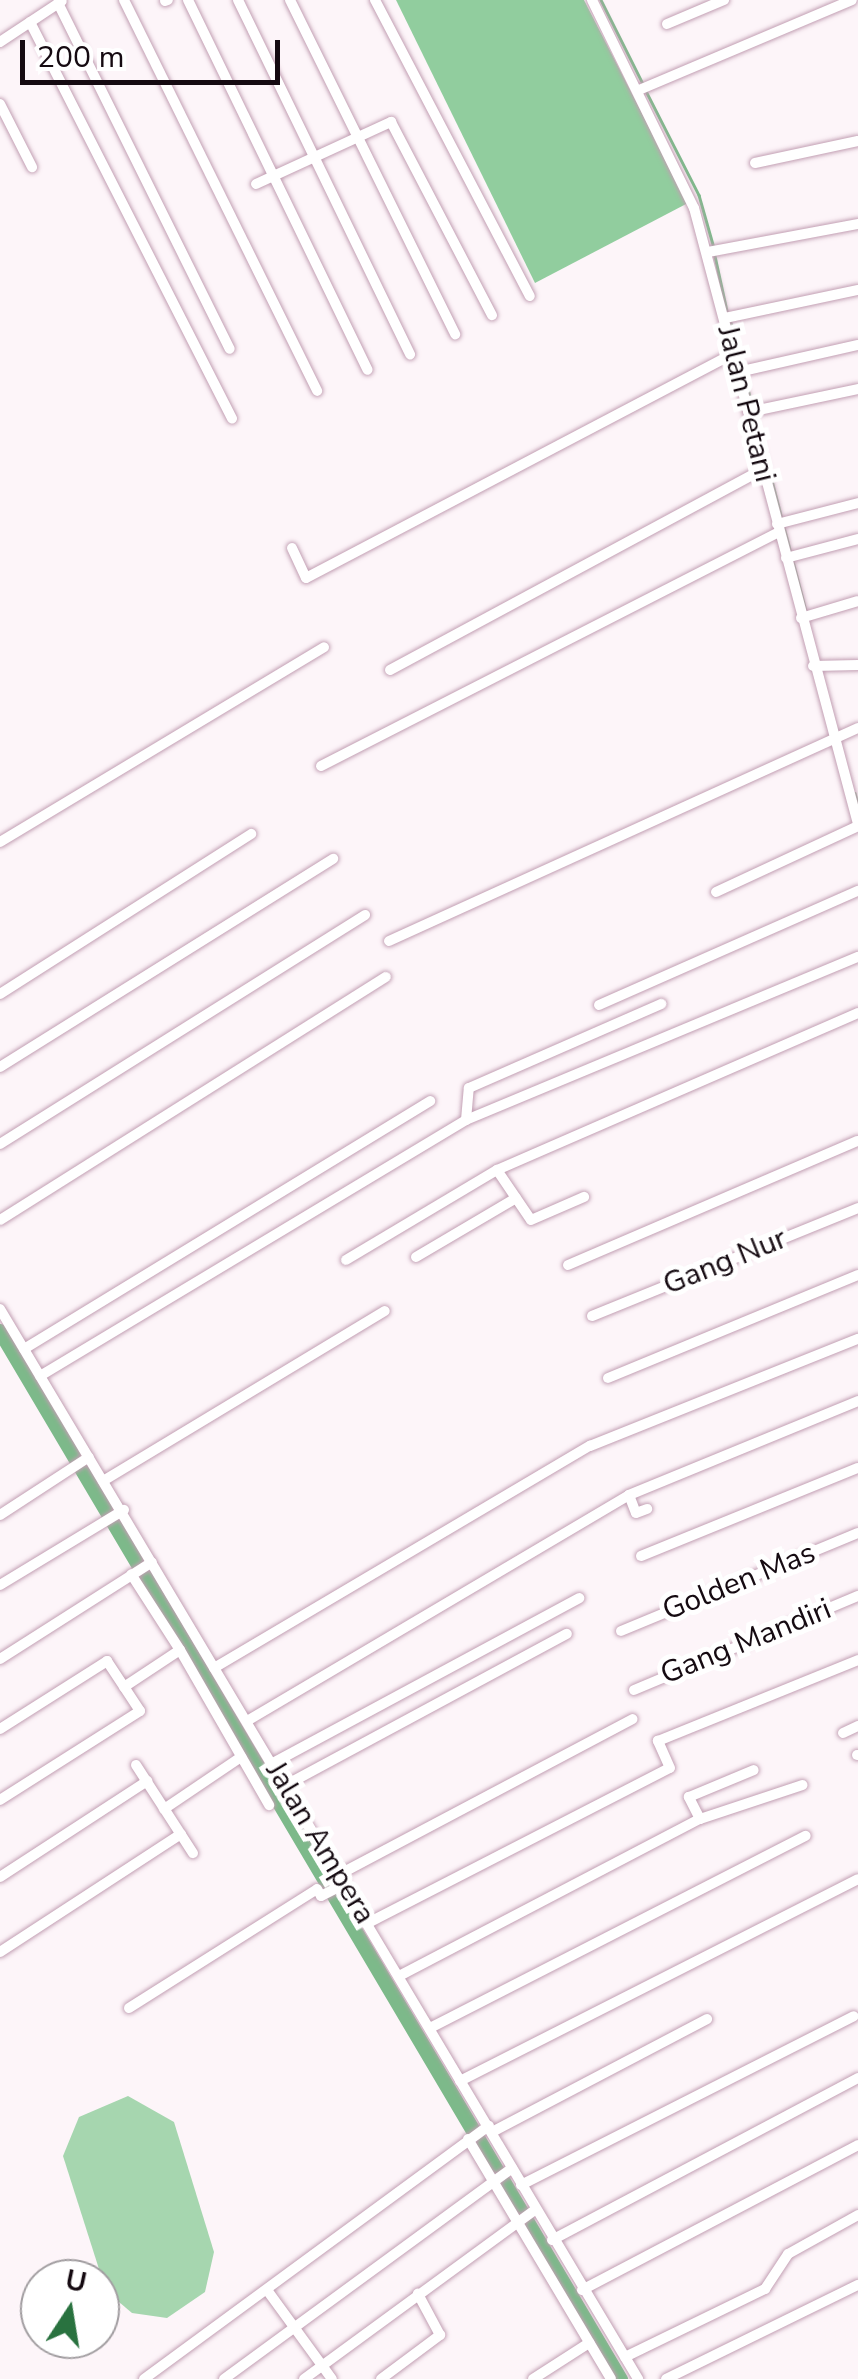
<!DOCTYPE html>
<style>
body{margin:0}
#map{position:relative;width:858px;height:2379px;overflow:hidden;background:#fdf5f9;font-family:"Nunito Sans",sans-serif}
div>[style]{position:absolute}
.green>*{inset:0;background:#a6d6af}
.forest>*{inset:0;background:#91cd9e}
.stream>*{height:2.5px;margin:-1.25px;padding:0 1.25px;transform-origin:1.25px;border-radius:1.25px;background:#7db98a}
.river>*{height:15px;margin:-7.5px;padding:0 7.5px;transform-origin:7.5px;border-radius:7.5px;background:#7db98a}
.roads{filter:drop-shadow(0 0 2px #c29fb3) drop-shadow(0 0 2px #c29fb3)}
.minor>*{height:10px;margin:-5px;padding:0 5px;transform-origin:5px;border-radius:5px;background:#fff}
span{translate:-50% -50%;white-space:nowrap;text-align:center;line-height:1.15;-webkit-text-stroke:10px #fff;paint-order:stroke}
.street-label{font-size:30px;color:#150a11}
.north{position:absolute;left:20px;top:2259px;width:100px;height:100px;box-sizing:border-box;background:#fff;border:2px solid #a19da0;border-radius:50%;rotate:12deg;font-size:28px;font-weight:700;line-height:40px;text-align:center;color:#150a11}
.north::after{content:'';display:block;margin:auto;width:35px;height:45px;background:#29723f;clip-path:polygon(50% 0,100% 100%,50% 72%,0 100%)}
.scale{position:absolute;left:20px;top:40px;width:260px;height:45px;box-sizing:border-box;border:5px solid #150a11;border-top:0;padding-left:12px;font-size:30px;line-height:35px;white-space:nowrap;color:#150a11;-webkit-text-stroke:8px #fff;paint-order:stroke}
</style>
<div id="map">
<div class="green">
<i style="clip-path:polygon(128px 2096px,174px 2122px,214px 2252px,205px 2292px,167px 2318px,132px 2313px,106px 2291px,63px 2156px,79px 2117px)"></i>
</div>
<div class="forest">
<i style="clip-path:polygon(396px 0,584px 0,688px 203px,535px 283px)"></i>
</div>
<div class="stream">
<i style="left:601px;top:0;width:94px;rotate:63.4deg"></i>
<i style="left:646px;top:91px;width:117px;rotate:63deg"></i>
<i style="left:699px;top:195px;width:55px;rotate:74.2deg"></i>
<i style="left:715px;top:256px;width:56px;rotate:77.7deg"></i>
<i style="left:730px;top:319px;width:52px;rotate:75.4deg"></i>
<i style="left:745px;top:377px;width:32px;rotate:76deg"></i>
<i style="left:755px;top:416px;width:106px;rotate:75.3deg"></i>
<i style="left:784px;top:527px;width:27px;rotate:75deg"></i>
<i style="left:793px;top:561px;width:52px;rotate:75.4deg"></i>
<i style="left:855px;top:793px;width:11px;rotate:75deg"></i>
</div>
<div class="river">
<i style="left:0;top:1331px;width:1218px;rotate:59.39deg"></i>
</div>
<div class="roads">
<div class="minor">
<i style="left:124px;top:0;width:436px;rotate:63.7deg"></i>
<i style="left:188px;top:0;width:411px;rotate:64.1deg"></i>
<i style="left:238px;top:0;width:394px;rotate:64.1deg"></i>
<i style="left:290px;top:0;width:373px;rotate:63.7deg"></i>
<i style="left:375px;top:0;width:334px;rotate:62.4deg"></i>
<i style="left:592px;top:0;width:232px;rotate:63.9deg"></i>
<i style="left:694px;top:208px;width:637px;rotate:75.09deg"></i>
<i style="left:165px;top:1px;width:3px;rotate:-18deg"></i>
<i style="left:58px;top:3px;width:386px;rotate:63.6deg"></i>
<i style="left:30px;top:22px;width:445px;rotate:63deg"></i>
<i style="left:667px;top:24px;width:62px;rotate:-22.8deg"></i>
<i style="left:0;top:42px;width:74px;rotate:-33.5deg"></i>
<i style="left:639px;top:90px;width:231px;rotate:-22.9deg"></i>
<i style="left:0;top:104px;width:71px;rotate:63.1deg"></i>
<i style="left:755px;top:163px;width:105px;rotate:-12.1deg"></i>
<i style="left:256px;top:184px;width:149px;rotate:-24.7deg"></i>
<i style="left:391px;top:122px;width:218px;rotate:62.4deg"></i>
<i style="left:708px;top:252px;width:153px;rotate:-10.6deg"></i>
<i style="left:725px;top:318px;width:136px;rotate:-11.9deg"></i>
<i style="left:738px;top:372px;width:123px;rotate:-12.7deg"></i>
<i style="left:749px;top:412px;width:111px;rotate:-11.9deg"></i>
<i style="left:777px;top:524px;width:84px;rotate:-14.5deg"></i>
<i style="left:292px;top:548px;width:33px;rotate:65deg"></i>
<i style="left:306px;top:578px;width:484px;rotate:-27.7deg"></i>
<i style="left:786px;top:558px;width:74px;rotate:-14.8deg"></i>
<i style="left:801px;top:618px;width:59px;rotate:-16.6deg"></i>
<i style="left:813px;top:666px;width:45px;rotate:-1.3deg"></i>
<i style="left:390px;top:670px;width:424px;rotate:-28.3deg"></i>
<i style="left:321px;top:766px;width:514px;rotate:-27.06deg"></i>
<i style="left:0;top:842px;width:378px;rotate:-31deg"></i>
<i style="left:716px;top:892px;width:157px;rotate:-24.9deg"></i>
<i style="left:389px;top:941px;width:515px;rotate:-24.43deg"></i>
<i style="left:0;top:994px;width:298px;rotate:-32.5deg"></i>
<i style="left:599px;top:1005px;width:283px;rotate:-23.8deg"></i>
<i style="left:0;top:1067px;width:393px;rotate:-32deg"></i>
<i style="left:466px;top:1120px;width:425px;rotate:-22.6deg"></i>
<i style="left:0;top:1144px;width:431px;rotate:-32.1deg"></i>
<i style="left:497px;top:1170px;width:60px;rotate:55.8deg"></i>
<i style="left:531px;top:1220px;width:58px;rotate:-23.5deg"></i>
<i style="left:0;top:1220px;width:456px;rotate:-32.2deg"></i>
<i style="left:416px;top:1257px;width:116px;rotate:-30.5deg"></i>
<i style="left:346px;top:1260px;width:176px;rotate:-30.8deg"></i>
<i style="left:497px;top:1170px;width:394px;rotate:-23.5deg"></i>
<i style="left:568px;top:1265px;width:315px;rotate:-23.2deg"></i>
<i style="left:0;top:1309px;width:1246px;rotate:59.19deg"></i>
<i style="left:592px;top:1316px;width:287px;rotate:-22.1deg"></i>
<i style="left:24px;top:1349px;width:476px;rotate:-31.4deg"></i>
<i style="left:40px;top:1376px;width:497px;rotate:-31deg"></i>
<i style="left:466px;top:1120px;width:32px;rotate:-85deg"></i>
<i style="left:469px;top:1088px;width:210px;rotate:-23.6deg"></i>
<i style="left:608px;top:1378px;width:270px;rotate:-22.4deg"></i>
<i style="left:103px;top:1481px;width:329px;rotate:-31.1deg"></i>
<i style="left:629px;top:1495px;width:19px;rotate:69deg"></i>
<i style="left:636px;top:1513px;width:12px;rotate:-20deg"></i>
<i style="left:0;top:1515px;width:106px;rotate:-33.1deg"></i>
<i style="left:641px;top:1556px;width:234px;rotate:-22.1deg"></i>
<i style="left:0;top:1585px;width:145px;rotate:-31.2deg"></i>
<i style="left:621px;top:1631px;width:256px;rotate:-22.5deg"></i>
<i style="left:180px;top:1650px;width:179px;rotate:60.1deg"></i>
<i style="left:0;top:1659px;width:180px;rotate:-32.5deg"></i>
<i style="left:214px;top:1668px;width:437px;rotate:-30.6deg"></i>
<i style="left:590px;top:1446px;width:289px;rotate:-21.8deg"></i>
<i style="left:124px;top:1687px;width:67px;rotate:-33.5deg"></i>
<i style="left:180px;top:1650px;width:90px;rotate:-122.8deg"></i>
<i style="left:634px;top:1690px;width:243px;rotate:-22.8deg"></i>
<i style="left:247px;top:1721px;width:444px;rotate:-30.6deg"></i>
<i style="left:629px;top:1495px;width:248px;rotate:-22.3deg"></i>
<i style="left:0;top:1729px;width:127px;rotate:-32.4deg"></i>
<i style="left:107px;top:1661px;width:60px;rotate:56.6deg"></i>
<i style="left:140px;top:1711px;width:166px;rotate:147.6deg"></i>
<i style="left:843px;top:1733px;width:17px;rotate:-25deg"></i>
<i style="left:857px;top:1755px;width:1px"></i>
<i style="left:273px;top:1763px;width:348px;rotate:-28.3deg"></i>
<i style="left:136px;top:1765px;width:105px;rotate:57.1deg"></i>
<i style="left:286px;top:1785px;width:319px;rotate:-28.3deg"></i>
<i style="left:164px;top:1809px;width:93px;rotate:-34deg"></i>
<i style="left:700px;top:1819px;width:25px;rotate:-117deg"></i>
<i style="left:689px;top:1797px;width:70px;rotate:-22.6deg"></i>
<i style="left:340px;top:1874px;width:331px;rotate:-27.9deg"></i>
<i style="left:0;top:1877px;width:176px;rotate:-33.1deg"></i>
<i style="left:368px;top:1923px;width:339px;rotate:-27.2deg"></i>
<i style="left:670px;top:1768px;width:30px;rotate:-114deg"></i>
<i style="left:658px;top:1741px;width:216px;rotate:-22deg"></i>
<i style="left:0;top:1952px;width:216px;rotate:-33.1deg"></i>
<i style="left:401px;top:1975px;width:337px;rotate:-27.6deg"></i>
<i style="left:700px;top:1819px;width:108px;rotate:-18.3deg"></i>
<i style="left:129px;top:2008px;width:222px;rotate:-32.3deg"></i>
<i style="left:317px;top:1889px;width:8px;rotate:60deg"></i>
<i style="left:321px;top:1896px;width:27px;rotate:-27deg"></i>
<i style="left:430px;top:2028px;width:422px;rotate:-27.1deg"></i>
<i style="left:460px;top:2081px;width:446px;rotate:-26.9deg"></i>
<i style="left:492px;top:2132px;width:243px;rotate:-27.7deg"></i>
<i style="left:468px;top:2139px;width:279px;rotate:59.2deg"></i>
<i style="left:521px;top:2185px;width:373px;rotate:-26.9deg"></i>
<i style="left:552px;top:2240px;width:346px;rotate:-27.9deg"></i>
<i style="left:267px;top:2290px;width:110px;rotate:53.9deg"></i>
<i style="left:582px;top:2290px;width:312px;rotate:-27.7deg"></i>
<i style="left:625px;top:2357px;width:156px;rotate:-25.9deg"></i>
<i style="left:765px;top:2289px;width:42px;rotate:-56.7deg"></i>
<i style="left:788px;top:2254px;width:80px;rotate:-29.1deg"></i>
<i style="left:144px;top:2379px;width:428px;rotate:-36.3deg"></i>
<i style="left:224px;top:2379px;width:357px;rotate:-36.2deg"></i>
<i style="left:304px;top:2379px;width:286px;rotate:-36.2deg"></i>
<i style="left:381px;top:2379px;width:74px;rotate:-36.7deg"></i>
<i style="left:440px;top:2335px;width:47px;rotate:-118.2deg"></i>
<i style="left:533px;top:2379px;width:67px;rotate:-32.7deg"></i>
<i style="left:666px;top:2379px;width:214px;rotate:-26.1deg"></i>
</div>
</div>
<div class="street-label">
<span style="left:746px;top:404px;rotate:76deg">Jalan Petani</span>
<span style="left:725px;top:1262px;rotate:-22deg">Gang Nur</span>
<span style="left:739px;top:1582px;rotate:-22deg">Golden Mas</span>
<span style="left:746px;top:1642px;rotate:-22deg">Gang Mandiri</span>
<span style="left:320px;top:1843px;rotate:59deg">Jalan Ampera</span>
</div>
<div class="north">U</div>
<div class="scale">200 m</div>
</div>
